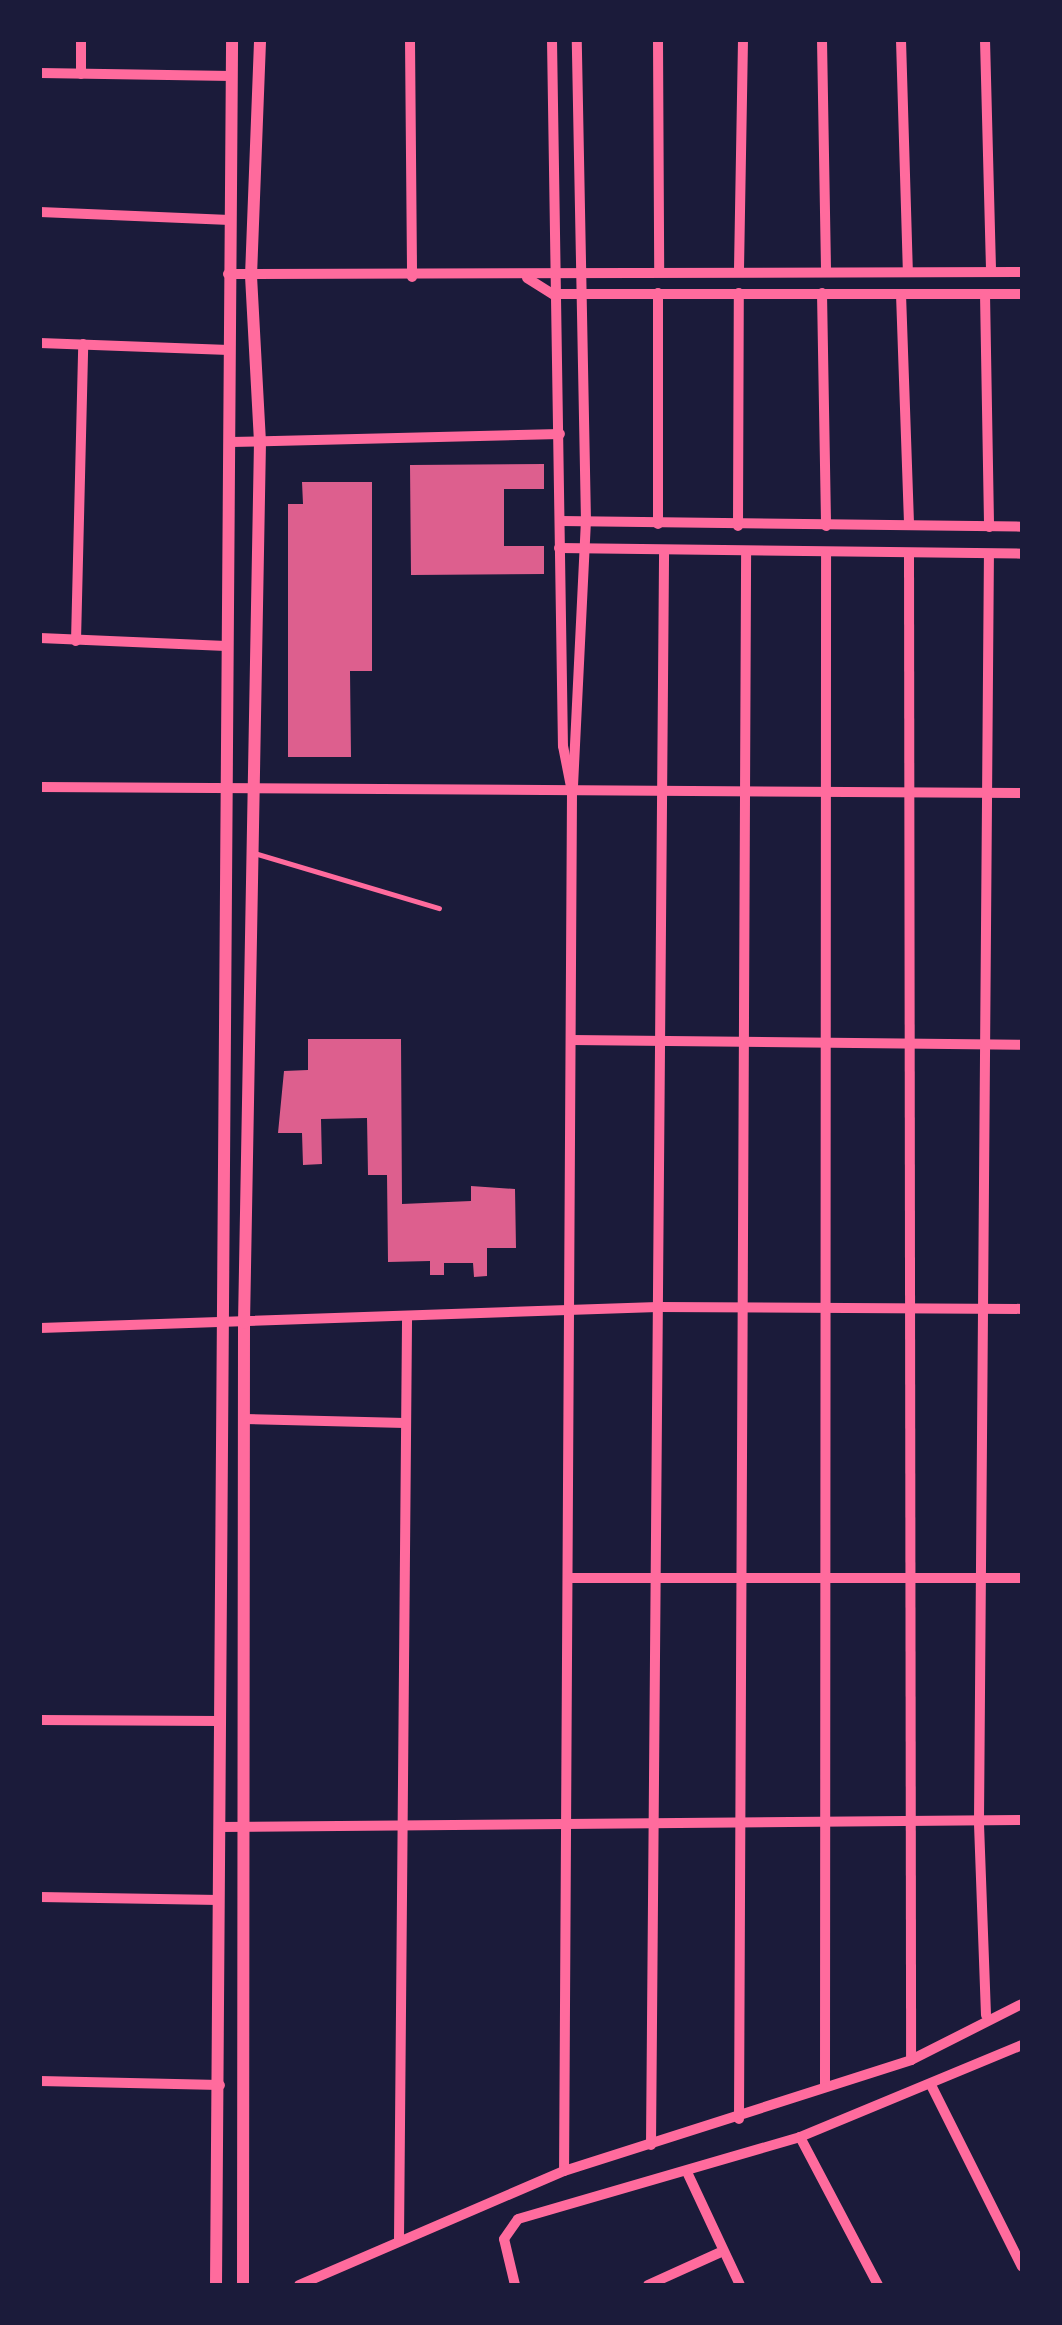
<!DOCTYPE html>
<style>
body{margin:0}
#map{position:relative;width:1062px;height:2325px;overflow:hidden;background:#1b1b3a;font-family:"Playfair Display",serif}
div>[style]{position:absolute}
.building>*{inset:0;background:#dd5f8e}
.service>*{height:5px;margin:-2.5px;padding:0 2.5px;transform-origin:2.5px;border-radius:2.5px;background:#ff6b9d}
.minor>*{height:10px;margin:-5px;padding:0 5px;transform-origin:5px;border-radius:5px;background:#ff6b9d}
.tertiary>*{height:12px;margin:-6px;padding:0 6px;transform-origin:6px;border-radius:6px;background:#ff6b9d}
span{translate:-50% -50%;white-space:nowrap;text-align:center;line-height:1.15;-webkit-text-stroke:8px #1b1b3a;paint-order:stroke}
.frame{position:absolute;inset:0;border:42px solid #1b1b3a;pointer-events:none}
</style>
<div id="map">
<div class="building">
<i style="clip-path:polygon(544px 464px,544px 489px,504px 489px,504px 546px,544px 546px,544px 574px,411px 575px,410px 465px)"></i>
<i style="clip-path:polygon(302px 482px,372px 482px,372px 671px,350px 671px,351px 757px,288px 757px,288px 504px,303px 504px)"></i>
<i style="clip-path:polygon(308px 1039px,401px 1039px,402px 1204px,471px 1201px,471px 1186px,515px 1189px,516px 1248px,487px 1248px,487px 1276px,474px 1277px,473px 1263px,444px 1263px,444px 1275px,430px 1275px,430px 1261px,388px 1262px,387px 1175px,368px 1175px,367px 1118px,321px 1119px,322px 1164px,303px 1165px,302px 1133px,278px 1133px,284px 1071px,308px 1070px)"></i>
</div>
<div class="service">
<i style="left:254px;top:853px;width:193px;rotate:16.6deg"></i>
</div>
<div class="minor">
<i style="left:410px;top:40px;width:237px;rotate:89.5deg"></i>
<i style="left:552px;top:40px;width:706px;rotate:89.11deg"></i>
<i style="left:563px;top:746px;width:47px;rotate:78.9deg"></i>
<i style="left:572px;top:792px;width:1379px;rotate:90.33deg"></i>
<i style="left:658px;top:40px;width:228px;rotate:89.7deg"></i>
<i style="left:822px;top:40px;width:230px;rotate:89deg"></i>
<i style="left:901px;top:40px;width:230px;rotate:88.3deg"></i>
<i style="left:985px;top:40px;width:231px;rotate:88.5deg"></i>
<i style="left:40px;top:73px;width:192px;rotate:0.9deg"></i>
<i style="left:81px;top:74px;width:34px;rotate:-90deg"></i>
<i style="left:40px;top:212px;width:190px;rotate:2.4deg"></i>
<i style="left:739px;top:269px;width:229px;rotate:-89deg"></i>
<i style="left:228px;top:274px;width:794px;rotate:-0.14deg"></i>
<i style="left:527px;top:278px;width:31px;rotate:32deg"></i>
<i style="left:553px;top:294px;width:469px"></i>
<i style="left:658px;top:293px;width:231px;rotate:90deg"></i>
<i style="left:822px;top:293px;width:233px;rotate:89deg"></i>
<i style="left:901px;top:294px;width:231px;rotate:88deg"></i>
<i style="left:985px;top:294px;width:233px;rotate:89deg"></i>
<i style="left:40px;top:343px;width:189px;rotate:2.1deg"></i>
<i style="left:231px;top:442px;width:329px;rotate:-1.4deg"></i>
<i style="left:561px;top:521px;width:461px;rotate:0.7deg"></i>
<i style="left:738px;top:526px;width:233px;rotate:-89.8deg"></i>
<i style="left:559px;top:548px;width:463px;rotate:0.7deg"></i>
<i style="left:909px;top:554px;width:1506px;rotate:89.92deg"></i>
<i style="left:40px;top:638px;width:186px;rotate:2.5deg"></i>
<i style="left:76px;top:641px;width:297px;rotate:-88.6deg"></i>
<i style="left:573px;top:786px;width:264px;rotate:-87.2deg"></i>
<i style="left:586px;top:522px;width:482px;rotate:-91.1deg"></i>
<i style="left:40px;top:787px;width:982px;rotate:0.35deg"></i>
<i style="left:572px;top:1040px;width:450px;rotate:0.6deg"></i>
<i style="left:40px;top:1328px;width:618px;rotate:-1.95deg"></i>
<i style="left:658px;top:1307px;width:364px;rotate:0.3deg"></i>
<i style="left:244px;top:1419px;width:161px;rotate:1.4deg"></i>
<i style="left:568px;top:1578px;width:454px"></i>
<i style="left:40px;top:1720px;width:179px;rotate:0.3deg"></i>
<i style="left:219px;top:1827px;width:803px;rotate:-0.5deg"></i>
<i style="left:40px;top:1897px;width:179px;rotate:1deg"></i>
<i style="left:986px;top:2015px;width:195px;rotate:-92.1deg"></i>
<i style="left:979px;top:1820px;width:1266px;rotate:-89.55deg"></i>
<i style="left:40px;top:2081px;width:180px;rotate:1.3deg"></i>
<i style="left:931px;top:2085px;width:203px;rotate:63.4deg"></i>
<i style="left:825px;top:2086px;width:1532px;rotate:-89.96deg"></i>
<i style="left:739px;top:2119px;width:1566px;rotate:-89.74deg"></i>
<i style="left:800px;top:2137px;width:167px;rotate:62.2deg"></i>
<i style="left:651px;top:2145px;width:1593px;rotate:-89.53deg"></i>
<i style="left:687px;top:2172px;width:125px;rotate:64.9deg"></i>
<i style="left:399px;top:2240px;width:920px;rotate:-89.5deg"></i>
<i style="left:299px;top:2285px;width:288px;rotate:-23.3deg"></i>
<i style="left:564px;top:2171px;width:364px;rotate:-17.7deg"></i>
<i style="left:911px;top:2060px;width:124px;rotate:-26.8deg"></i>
<i style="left:515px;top:2285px;width:47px;rotate:-103.4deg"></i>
<i style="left:504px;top:2239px;width:24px;rotate:-55deg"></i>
<i style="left:518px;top:2219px;width:294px;rotate:-16.2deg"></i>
<i style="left:800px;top:2137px;width:240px;rotate:-22.5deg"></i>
<i style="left:648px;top:2285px;width:78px;rotate:-24.3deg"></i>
</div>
<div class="tertiary">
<i style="left:216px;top:2285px;width:2245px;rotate:-89.59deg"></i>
<i style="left:243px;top:2285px;width:962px;rotate:-89.94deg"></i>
<i style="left:244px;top:1323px;width:881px;rotate:-88.96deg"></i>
<i style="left:260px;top:442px;width:166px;rotate:-93.1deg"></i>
<i style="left:251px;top:276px;width:236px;rotate:-87.8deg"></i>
</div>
<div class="frame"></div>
</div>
